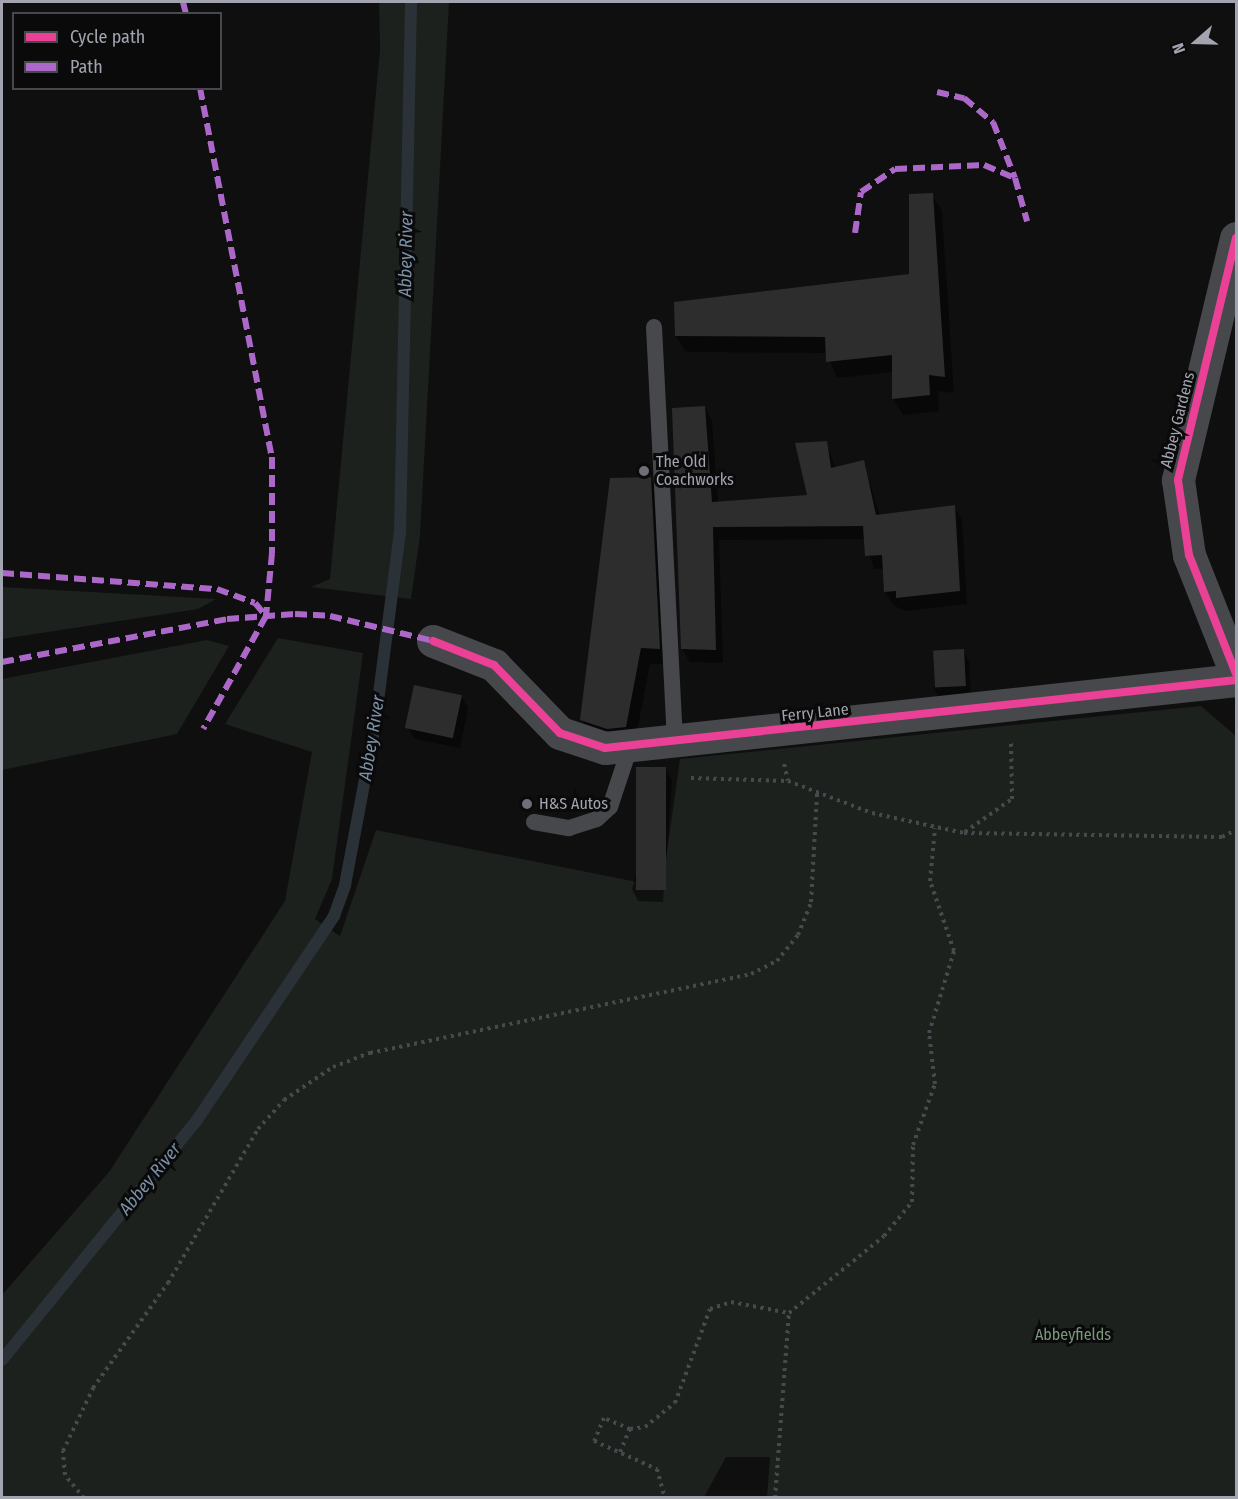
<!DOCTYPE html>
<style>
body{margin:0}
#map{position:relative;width:1238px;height:1499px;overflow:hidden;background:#0f0f10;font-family:"Fira Sans Condensed",sans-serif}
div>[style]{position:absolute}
.green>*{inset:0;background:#1c211d}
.shadow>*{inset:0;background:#0007}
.stream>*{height:12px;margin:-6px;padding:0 6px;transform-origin:6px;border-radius:6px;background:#2b3237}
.building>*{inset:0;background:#2d2d2e;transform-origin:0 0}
.path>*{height:4px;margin-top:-2px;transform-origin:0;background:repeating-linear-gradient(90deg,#48494c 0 3px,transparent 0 7.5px)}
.lane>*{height:16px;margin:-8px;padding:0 8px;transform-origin:8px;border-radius:8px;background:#47484b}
.street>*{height:33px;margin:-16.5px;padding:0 16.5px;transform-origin:16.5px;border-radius:16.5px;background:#47484b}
.quiet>*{height:6px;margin-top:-3px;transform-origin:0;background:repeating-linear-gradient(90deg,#ac68c9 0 12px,transparent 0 18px)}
.cycleway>*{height:8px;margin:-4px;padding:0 4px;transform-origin:4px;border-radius:4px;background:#ea4096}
.dots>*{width:16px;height:16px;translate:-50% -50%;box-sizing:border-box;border:3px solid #0a0a0b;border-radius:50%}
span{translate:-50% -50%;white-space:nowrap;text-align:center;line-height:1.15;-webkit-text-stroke:6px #0a0a0b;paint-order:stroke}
.street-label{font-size:16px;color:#a2a5af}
.poi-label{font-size:16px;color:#a2a5af}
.left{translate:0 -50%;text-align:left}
.park-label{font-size:16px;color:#7b987d}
.water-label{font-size:18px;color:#7c91a7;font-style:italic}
.frame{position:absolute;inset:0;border:3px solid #a2a5af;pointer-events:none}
.legend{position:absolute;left:12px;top:12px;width:210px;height:78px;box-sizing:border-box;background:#0a0a0b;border:2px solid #47484d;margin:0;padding:8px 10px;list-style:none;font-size:18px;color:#a2a5af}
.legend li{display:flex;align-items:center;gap:12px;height:30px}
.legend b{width:30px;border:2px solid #47484d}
.north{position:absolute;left:1166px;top:12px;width:60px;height:60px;-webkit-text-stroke:4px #0a0a0b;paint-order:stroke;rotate:250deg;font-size:16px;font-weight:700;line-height:24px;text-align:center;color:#a2a5af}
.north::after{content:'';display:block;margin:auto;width:21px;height:27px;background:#a2a5af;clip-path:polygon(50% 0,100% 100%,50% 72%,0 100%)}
</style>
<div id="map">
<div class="green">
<i style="clip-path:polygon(379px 2px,449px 2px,420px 536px,411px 599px,311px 587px,330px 579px,380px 50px)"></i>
<i style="clip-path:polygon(2px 587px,216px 599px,198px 609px,2px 639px)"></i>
<i style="clip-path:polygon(278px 638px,363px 653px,332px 879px,315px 919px,340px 936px,376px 830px,662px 887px,680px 759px,1201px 706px,1236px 736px,1236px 1497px,767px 1497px,770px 1457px,726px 1457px,704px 1497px,2px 1498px,2px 1295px,109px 1172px,285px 901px,312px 752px,225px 724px)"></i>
<i style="clip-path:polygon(207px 640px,229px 646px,177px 734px,2px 770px,2px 679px)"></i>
</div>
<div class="shadow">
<i style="clip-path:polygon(932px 195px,942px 211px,954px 393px,938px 391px,939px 411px,903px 415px,893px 398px,893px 372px,837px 378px,827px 353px,686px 352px,676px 336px,911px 276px)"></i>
<i style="clip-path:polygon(705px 407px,712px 421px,718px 503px,809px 497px,826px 443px,836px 469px,863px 462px,880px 516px,954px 507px,962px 520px,967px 604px,905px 611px,893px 605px,885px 592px,884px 569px,874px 569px,865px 539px,719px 540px,723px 663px,690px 662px,682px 649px)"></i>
<i style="clip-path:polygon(650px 478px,659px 494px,668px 664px,650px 664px,635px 742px,591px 736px,582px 720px)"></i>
<i style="clip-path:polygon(963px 650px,969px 662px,971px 697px,941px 700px,934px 689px,935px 653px)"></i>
<i style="clip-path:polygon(461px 696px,468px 708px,460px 748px,415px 739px,408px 728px)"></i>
<i style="clip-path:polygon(665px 768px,672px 780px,663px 902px,638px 901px,632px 889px)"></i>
</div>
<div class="stream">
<i style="left:2px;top:1360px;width:309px;rotate:-50.9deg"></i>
<i style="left:197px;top:1120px;width:246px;rotate:-56.1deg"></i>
<i style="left:334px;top:916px;width:33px;rotate:-70deg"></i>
<i style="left:345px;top:885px;width:156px;rotate:-79.3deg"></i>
<i style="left:374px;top:732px;width:201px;rotate:-82.6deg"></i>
<i style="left:400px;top:533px;width:531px;rotate:-88.81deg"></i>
</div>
<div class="building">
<i style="clip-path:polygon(933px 193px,945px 377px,929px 375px,930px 395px,892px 399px,892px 355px,826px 362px,825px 337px,675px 336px,674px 302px,909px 274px,909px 194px)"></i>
<i style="clip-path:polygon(705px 406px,712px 502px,807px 495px,795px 443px,827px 441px,831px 468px,864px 460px,876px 515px,955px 505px,960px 591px,896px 598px,896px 591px,884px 592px,882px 555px,865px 556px,863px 526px,713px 527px,716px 650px,681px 649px,672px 408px)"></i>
<i style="clip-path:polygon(651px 477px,660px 649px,641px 648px,626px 727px,607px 729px,580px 720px,610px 478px)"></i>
<i style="left:964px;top:649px;width:37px;height:31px;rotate:87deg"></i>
<i style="left:414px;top:685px;width:49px;height:44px;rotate:12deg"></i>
<i style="left:636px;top:767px;width:30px;height:123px"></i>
</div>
<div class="path">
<i style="left:784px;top:764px;width:17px;rotate:77deg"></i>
<i style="left:691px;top:778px;width:97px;rotate:1.8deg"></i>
<i style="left:788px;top:781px;width:90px;rotate:20.9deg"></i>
<i style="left:872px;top:813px;width:94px;rotate:12.3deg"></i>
<i style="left:964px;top:833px;width:258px;rotate:0.9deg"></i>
<i style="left:1222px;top:837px;width:16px;rotate:-27deg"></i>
<i style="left:965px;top:832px;width:57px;rotate:-35.1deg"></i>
<i style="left:1012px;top:799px;width:60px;rotate:-91deg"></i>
<i style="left:630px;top:1429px;width:15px;rotate:-8deg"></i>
<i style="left:645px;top:1427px;width:38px;rotate:-39deg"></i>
<i style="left:675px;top:1403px;width:100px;rotate:-69.6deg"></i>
<i style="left:710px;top:1309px;width:22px;rotate:-18deg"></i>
<i style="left:731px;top:1302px;width:59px;rotate:10.7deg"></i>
<i style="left:620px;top:1452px;width:25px;rotate:-67deg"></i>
<i style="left:630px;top:1429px;width:28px;rotate:-157deg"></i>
<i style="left:604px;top:1418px;width:25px;rotate:113deg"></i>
<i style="left:594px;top:1441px;width:69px;rotate:24deg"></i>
<i style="left:657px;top:1469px;width:30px;rotate:75deg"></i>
<i style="left:84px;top:1498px;width:30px;rotate:-130deg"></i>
<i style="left:65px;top:1475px;width:24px;rotate:-95deg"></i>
<i style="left:63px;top:1451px;width:70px;rotate:-64.5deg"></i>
<i style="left:93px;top:1388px;width:129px;rotate:-54.5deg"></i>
<i style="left:168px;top:1283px;width:178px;rotate:-59.7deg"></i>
<i style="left:258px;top:1129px;width:39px;rotate:-48deg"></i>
<i style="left:284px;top:1100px;width:59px;rotate:-34deg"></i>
<i style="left:333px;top:1067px;width:40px;rotate:-21deg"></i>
<i style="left:370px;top:1053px;width:389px;rotate:-11.7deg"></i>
<i style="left:751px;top:974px;width:29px;rotate:-27deg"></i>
<i style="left:777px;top:961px;width:33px;rotate:-51deg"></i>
<i style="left:798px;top:935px;width:35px;rotate:-68deg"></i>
<i style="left:811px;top:902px;width:109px;rotate:-86.8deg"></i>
<i style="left:775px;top:1498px;width:186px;rotate:-85.7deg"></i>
<i style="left:789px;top:1313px;width:122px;rotate:-39deg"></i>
<i style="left:884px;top:1236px;width:44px;rotate:-50.5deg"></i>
<i style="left:912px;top:1202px;width:57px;rotate:-89deg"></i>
<i style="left:913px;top:1145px;width:65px;rotate:-70.2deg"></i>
<i style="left:935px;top:1084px;width:51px;rotate:-96.7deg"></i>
<i style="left:929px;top:1033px;width:86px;rotate:-73deg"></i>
<i style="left:954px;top:951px;width:74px;rotate:-108.9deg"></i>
<i style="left:930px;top:881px;width:53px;rotate:-84.6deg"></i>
</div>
<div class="lane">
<i style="left:654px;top:327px;width:416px;rotate:87.1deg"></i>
<i style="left:534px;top:822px;width:36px;rotate:10deg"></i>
<i style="left:569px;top:828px;width:29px;rotate:-18deg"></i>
<i style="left:597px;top:819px;width:18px;rotate:-43deg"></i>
<i style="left:610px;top:807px;width:63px;rotate:-71.6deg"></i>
</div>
<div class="street">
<i style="left:1236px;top:238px;width:249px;rotate:103.5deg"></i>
<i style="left:1178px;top:480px;width:76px;rotate:81.7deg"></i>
<i style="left:1189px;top:555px;width:128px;rotate:68.4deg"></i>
<i style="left:433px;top:641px;width:66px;rotate:21.5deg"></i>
<i style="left:494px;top:665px;width:95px;rotate:45.9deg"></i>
<i style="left:560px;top:733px;width:47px;rotate:18.4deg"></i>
<i style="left:605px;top:748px;width:635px;rotate:-6.15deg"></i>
</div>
<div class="quiet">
<i style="left:183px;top:2px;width:12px;rotate:76deg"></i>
<i style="left:200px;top:88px;width:376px;rotate:79deg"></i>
<i style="left:272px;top:457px;width:96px;rotate:90deg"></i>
<i style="left:272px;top:553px;width:63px;rotate:95.4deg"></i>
<i style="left:266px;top:616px;width:129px;rotate:119.1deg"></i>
<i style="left:937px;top:92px;width:28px;rotate:13deg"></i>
<i style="left:964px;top:98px;width:38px;rotate:40deg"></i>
<i style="left:993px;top:122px;width:60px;rotate:68.6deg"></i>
<i style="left:855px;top:233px;width:41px;rotate:-81.7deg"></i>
<i style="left:861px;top:192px;width:41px;rotate:-34.1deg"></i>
<i style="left:895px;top:169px;width:89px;rotate:-2.6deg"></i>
<i style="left:984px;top:165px;width:34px;rotate:23deg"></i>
<i style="left:1015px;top:178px;width:45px;rotate:74.4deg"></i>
<i style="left:2px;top:573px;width:216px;rotate:4.3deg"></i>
<i style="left:217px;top:589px;width:40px;rotate:20.2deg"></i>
<i style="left:255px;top:603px;width:17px;rotate:50deg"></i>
<i style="left:2px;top:662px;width:229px;rotate:-10.8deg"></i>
<i style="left:227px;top:619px;width:68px;rotate:-4.2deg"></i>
<i style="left:295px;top:614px;width:35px;rotate:3deg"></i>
<i style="left:330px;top:616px;width:106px;rotate:13.6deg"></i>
</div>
<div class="cycleway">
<i style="left:1236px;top:238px;width:249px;rotate:103.5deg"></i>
<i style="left:1178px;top:480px;width:76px;rotate:81.7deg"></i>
<i style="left:1189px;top:555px;width:128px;rotate:68.4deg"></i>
<i style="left:433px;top:641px;width:66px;rotate:21.5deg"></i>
<i style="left:494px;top:665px;width:95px;rotate:45.9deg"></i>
<i style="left:560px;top:733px;width:47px;rotate:18.4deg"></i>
<i style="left:605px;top:748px;width:635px;rotate:-6.15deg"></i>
</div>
<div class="dots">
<i style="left:644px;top:471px;background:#6f7077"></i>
<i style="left:527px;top:804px;background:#6f7077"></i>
</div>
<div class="street-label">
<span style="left:1178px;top:420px;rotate:-76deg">Abbey Gardens</span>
<span style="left:815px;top:713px;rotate:-6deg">Ferry Lane</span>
</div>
<div class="poi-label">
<span class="left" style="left:656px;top:471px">The Old<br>Coachworks</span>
<span class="left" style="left:539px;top:804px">H&amp;S Autos</span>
</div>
<div class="park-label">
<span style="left:1073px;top:1335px">Abbeyfields</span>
</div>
<div class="water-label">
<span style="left:406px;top:254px;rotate:-89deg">Abbey River</span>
<span style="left:372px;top:738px;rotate:-81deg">Abbey River</span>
<span style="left:150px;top:1179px;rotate:-51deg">Abbey River</span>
</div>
<div class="frame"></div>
<ul class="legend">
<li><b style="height:8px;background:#ea4096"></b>Cycle path</li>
<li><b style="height:8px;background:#ac68c9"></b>Path</li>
</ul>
<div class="north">N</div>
</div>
